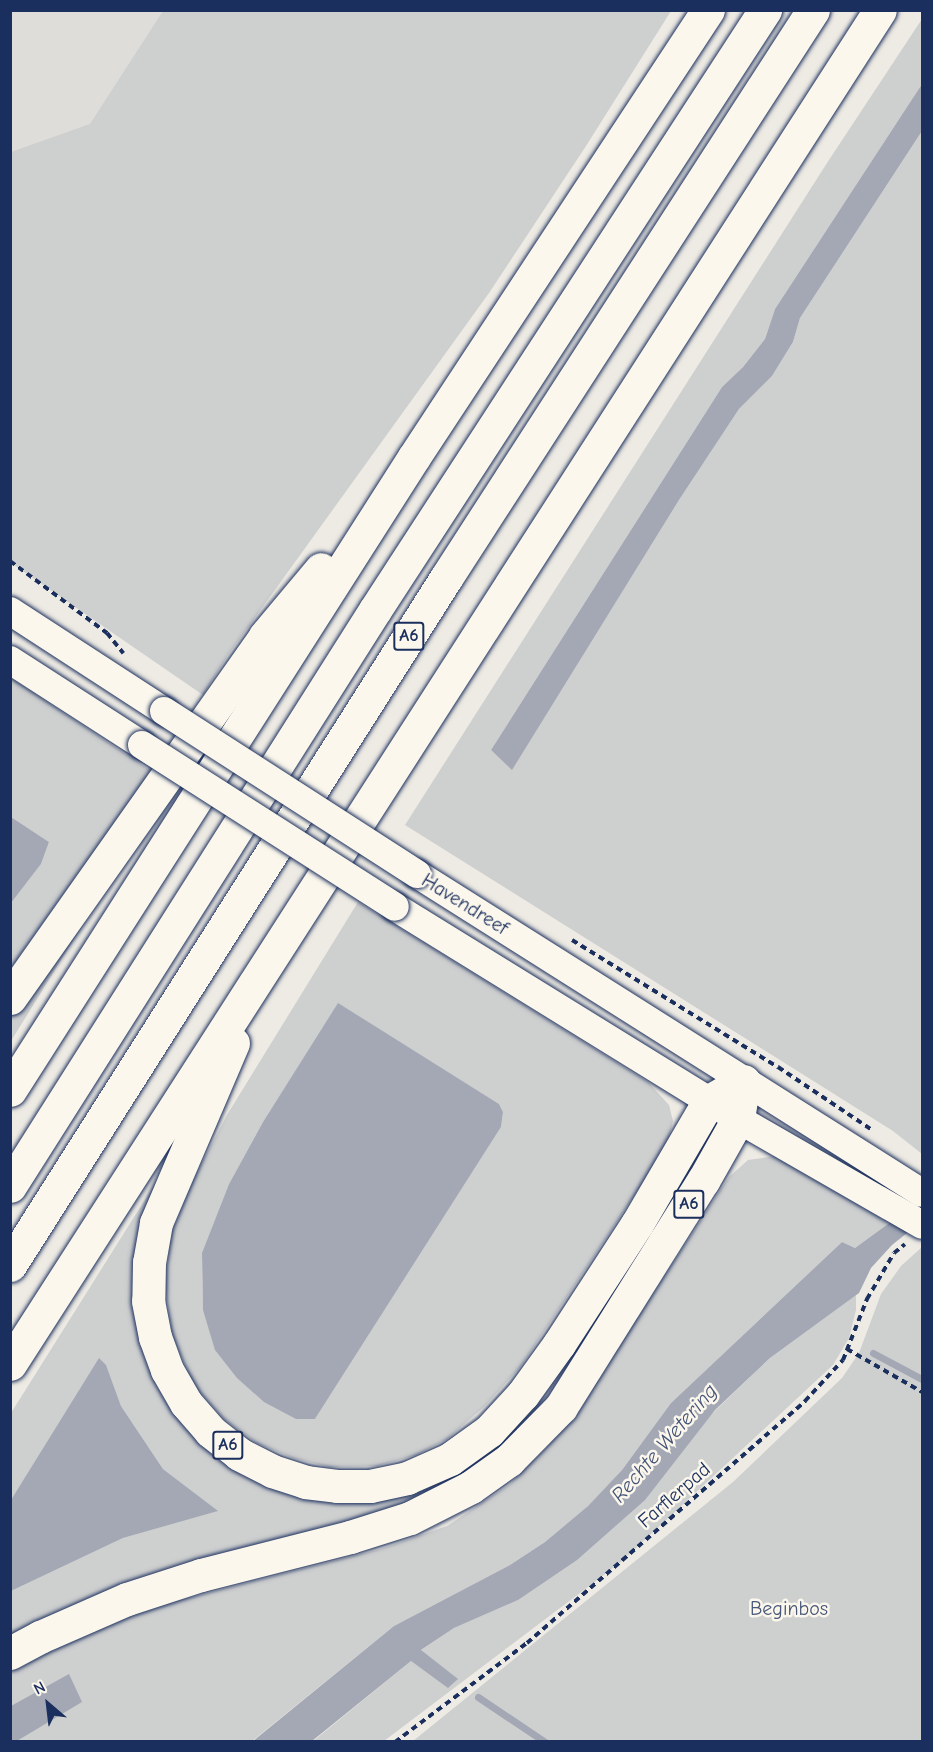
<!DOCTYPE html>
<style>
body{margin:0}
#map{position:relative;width:933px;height:1752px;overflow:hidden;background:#eeebe4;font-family:"Comic Neue",sans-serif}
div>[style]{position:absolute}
.built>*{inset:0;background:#deddda}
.green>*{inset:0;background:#cecfcf}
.water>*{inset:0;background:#a3a8b4}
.stream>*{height:7px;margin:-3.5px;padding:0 3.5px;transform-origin:3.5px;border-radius:3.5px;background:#a3a8b4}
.path>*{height:4px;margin-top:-2px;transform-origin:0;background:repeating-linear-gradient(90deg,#1b2f5e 0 6px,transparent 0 10.5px)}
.roads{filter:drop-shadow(0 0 2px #1b2f5e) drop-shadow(0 0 2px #1b2f5e)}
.secondary>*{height:28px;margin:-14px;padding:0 14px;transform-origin:14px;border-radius:14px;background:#fbf7ec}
.highway>*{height:33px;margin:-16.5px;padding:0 16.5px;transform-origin:16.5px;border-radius:16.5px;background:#fbf7ec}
.bridges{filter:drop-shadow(0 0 2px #1b2f5e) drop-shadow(0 0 2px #1b2f5e)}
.secondary-bridge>*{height:28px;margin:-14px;padding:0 14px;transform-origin:14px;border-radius:14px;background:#fbf7ec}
span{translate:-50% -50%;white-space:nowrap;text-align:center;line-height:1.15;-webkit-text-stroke:5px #fbf7ec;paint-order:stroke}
.shield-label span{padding:2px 4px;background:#fbf7ec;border:2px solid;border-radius:4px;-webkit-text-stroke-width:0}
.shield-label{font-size:18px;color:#1b2f5e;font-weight:700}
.street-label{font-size:20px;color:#1b2f5e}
.park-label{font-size:20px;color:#48577a}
.water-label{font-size:21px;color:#445378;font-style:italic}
.frame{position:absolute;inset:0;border:12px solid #1b2f5e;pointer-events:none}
.north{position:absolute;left:18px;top:1674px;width:60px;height:60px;-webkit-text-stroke:4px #fbf7ec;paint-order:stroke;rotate:332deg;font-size:16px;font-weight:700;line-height:24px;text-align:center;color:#1b2f5e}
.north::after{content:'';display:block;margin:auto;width:21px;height:27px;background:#1b2f5e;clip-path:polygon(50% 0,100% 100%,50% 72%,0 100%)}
</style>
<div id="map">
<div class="built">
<i style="clip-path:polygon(11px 11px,267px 11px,11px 311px)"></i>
</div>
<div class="green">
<i style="clip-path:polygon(163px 11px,671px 11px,586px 146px,489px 293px,228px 655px,203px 695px,11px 563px,11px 152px,90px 124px)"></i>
<i style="clip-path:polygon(922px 19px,922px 84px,775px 309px,765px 339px,743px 367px,722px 387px,491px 750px,512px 769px,679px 500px,739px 409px,772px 376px,793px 342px,800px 318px,922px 131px,922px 1154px,893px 1131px,405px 825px,827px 163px)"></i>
<i style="clip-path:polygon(11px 678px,151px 771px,11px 968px,11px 903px,41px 864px,49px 842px,11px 817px)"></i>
<i style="clip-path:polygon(153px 812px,50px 978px,11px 1041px,11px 1005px)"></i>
<i style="clip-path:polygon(evenodd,358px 902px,648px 1082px,669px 1105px,673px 1121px,667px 1146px,521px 1366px,485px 1406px,447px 1439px,416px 1455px,377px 1466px,329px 1467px,293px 1458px,257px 1443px,224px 1419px,193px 1384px,172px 1334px,165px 1286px,171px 1234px,195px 1176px,227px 1115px,358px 902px,338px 1004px,499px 1104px,503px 1112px,501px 1127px,315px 1419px,203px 1310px,202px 1254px,229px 1184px,263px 1122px,338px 1004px)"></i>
<i style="clip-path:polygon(178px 1147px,151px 1208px,167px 1391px,304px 1489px,467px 1457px,688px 1159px,696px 1164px,546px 1392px,510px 1431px,470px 1464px,417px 1500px,11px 1642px,11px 1591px,123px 1538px,217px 1511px,163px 1469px,121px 1406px,106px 1366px,11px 1500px,11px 1413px)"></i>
<i style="clip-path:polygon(775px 1156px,893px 1220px,855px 1248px,842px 1242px,671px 1403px,622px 1470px,588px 1506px,545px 1542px,510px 1565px,394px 1626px,252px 1741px,17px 1741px,81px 1702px,11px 1706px,11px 1672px,89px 1631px,169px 1603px,381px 1549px,447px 1526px,509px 1485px,547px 1447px,587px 1395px,729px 1177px,748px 1160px)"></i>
<i style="clip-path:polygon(922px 1247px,922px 1741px,413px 1741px,733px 1482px,842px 1378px,859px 1353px,881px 1294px,901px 1266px)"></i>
<i style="clip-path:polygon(856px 1295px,856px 1310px,849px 1338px,833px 1365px,621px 1562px,384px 1741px,312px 1742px,411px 1661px,449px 1687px,457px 1679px,420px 1651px,454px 1628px,518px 1600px,770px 1358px)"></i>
</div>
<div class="water">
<i style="clip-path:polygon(922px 84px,922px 131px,800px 318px,793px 342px,772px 376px,739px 409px,679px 500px,512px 770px,491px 750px,722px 387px,743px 367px,765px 339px,775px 309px)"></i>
<i style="clip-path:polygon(11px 817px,49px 842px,41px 864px,11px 903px)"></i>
<i style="clip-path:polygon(338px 1003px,499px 1104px,503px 1112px,501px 1127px,315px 1419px,296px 1419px,264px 1402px,237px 1378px,215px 1350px,203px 1310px,202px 1253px,229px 1184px,263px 1122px)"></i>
<i style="clip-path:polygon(922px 1199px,922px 1221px,892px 1245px,871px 1268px,859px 1293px,770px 1358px,715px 1410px,645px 1500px,577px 1560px,518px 1600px,454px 1628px,421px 1650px,458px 1679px,448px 1688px,411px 1661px,312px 1741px,252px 1742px,394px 1626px,510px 1565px,545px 1542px,588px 1506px,622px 1470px,671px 1403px,842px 1242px,855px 1248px)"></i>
<i style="clip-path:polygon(99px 1358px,106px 1365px,121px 1406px,163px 1469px,218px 1511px,123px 1538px,11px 1591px,11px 1500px)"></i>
<i style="clip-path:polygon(69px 1674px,82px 1702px,17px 1741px,11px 1741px,11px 1706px)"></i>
</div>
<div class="stream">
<i style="left:873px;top:1353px;width:55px;rotate:28deg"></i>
<i style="left:478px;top:1697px;width:81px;rotate:33.9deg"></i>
</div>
<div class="path">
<i style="left:10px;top:561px;width:121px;rotate:36.6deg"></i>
<i style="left:107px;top:633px;width:26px;rotate:51deg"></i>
<i style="left:572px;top:940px;width:242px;rotate:31.7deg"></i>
<i style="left:778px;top:1067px;width:113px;rotate:33.8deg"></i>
<i style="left:847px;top:1349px;width:86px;rotate:29.8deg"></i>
<i style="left:395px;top:1742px;width:165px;rotate:-36.9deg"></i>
<i style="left:527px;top:1643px;width:369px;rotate:-41deg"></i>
<i style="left:805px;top:1401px;width:56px;rotate:-47.2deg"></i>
<i style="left:843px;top:1360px;width:66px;rotate:-68.5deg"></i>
<i style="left:867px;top:1299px;width:53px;rotate:-59.6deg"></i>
<i style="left:894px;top:1253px;width:14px;rotate:-39deg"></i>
</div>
<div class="roads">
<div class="secondary">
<i style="left:10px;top:611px;width:184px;rotate:33deg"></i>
<i style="left:10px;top:660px;width:157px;rotate:32.8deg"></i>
<i style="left:417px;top:874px;width:597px;rotate:32.28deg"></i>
<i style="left:395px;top:907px;width:403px;rotate:31.7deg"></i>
<i style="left:738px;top:1119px;width:212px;rotate:29.9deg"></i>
</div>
<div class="highway">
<i style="left:10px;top:998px;width:443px;rotate:-54.8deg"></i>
<i style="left:265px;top:636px;width:87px;rotate:-50.1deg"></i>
<i style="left:233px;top:1043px;width:196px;rotate:113.2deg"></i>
<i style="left:156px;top:1223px;width:40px;rotate:100deg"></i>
<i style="left:149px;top:1262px;width:39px;rotate:91deg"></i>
<i style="left:148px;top:1301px;width:37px;rotate:79deg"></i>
<i style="left:155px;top:1337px;width:35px;rotate:70deg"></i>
<i style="left:167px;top:1370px;width:38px;rotate:60deg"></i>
<i style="left:186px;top:1403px;width:37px;rotate:49deg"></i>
<i style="left:210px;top:1431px;width:37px;rotate:38deg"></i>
<i style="left:239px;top:1454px;width:37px;rotate:27deg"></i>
<i style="left:272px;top:1471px;width:35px;rotate:18deg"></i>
<i style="left:305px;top:1482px;width:32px;rotate:7deg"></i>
<i style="left:337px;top:1486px;width:33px"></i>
<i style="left:370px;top:1486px;width:38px;rotate:-12deg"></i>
<i style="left:407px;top:1478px;width:47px;rotate:-23.8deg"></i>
<i style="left:450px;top:1459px;width:48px;rotate:-35.7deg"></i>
<i style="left:489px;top:1431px;width:50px;rotate:-47.4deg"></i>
<i style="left:523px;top:1394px;width:62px;rotate:-54.2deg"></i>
<i style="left:559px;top:1344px;width:143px;rotate:-57deg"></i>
<i style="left:637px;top:1224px;width:143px;rotate:-59.7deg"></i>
<i style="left:709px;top:1101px;width:40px;rotate:-29.7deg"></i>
<i style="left:10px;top:1090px;width:751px;rotate:-57.45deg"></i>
<i style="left:414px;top:457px;width:535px;rotate:-56.67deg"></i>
<i style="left:10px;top:1186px;width:682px;rotate:-57.64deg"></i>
<i style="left:375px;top:610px;width:716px;rotate:-56.98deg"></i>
<i style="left:10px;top:1265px;width:814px;rotate:-57.6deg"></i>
<i style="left:446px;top:578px;width:676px;rotate:-57.13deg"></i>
<i style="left:10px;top:1364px;width:1609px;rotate:-57.28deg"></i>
<i style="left:10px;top:1653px;width:34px;rotate:-28deg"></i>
<i style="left:40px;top:1637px;width:95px;rotate:-23.6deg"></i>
<i style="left:127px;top:1599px;width:78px;rotate:-18deg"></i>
<i style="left:201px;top:1575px;width:154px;rotate:-14.3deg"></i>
<i style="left:350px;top:1537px;width:63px;rotate:-17.6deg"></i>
<i style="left:410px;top:1518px;width:68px;rotate:-26.9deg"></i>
<i style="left:471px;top:1487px;width:47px;rotate:-35.4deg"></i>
<i style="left:509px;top:1460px;width:74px;rotate:-45.5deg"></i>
<i style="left:561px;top:1407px;width:267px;rotate:-57.9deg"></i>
<i style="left:703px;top:1181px;width:71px;rotate:-60.6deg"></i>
<i style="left:738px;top:1119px;width:38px;rotate:-81deg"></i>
</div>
</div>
<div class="bridges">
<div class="secondary-bridge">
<i style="left:164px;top:711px;width:301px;rotate:32.8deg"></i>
<i style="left:142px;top:745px;width:300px;rotate:32.6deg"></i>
</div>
</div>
<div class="shield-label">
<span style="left:409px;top:636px">A6</span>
<span style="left:689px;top:1204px">A6</span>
<span style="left:228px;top:1445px">A6</span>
</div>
<div class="street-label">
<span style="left:465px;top:904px;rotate:32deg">Havendreef</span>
<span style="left:674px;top:1495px;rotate:-41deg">Farflerpad</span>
</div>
<div class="park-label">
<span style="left:789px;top:1608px">Beginbos</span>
</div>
<div class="water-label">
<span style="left:664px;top:1443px;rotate:-49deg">Rechte Wetering</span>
</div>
<div class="frame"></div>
<div class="north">N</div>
</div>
